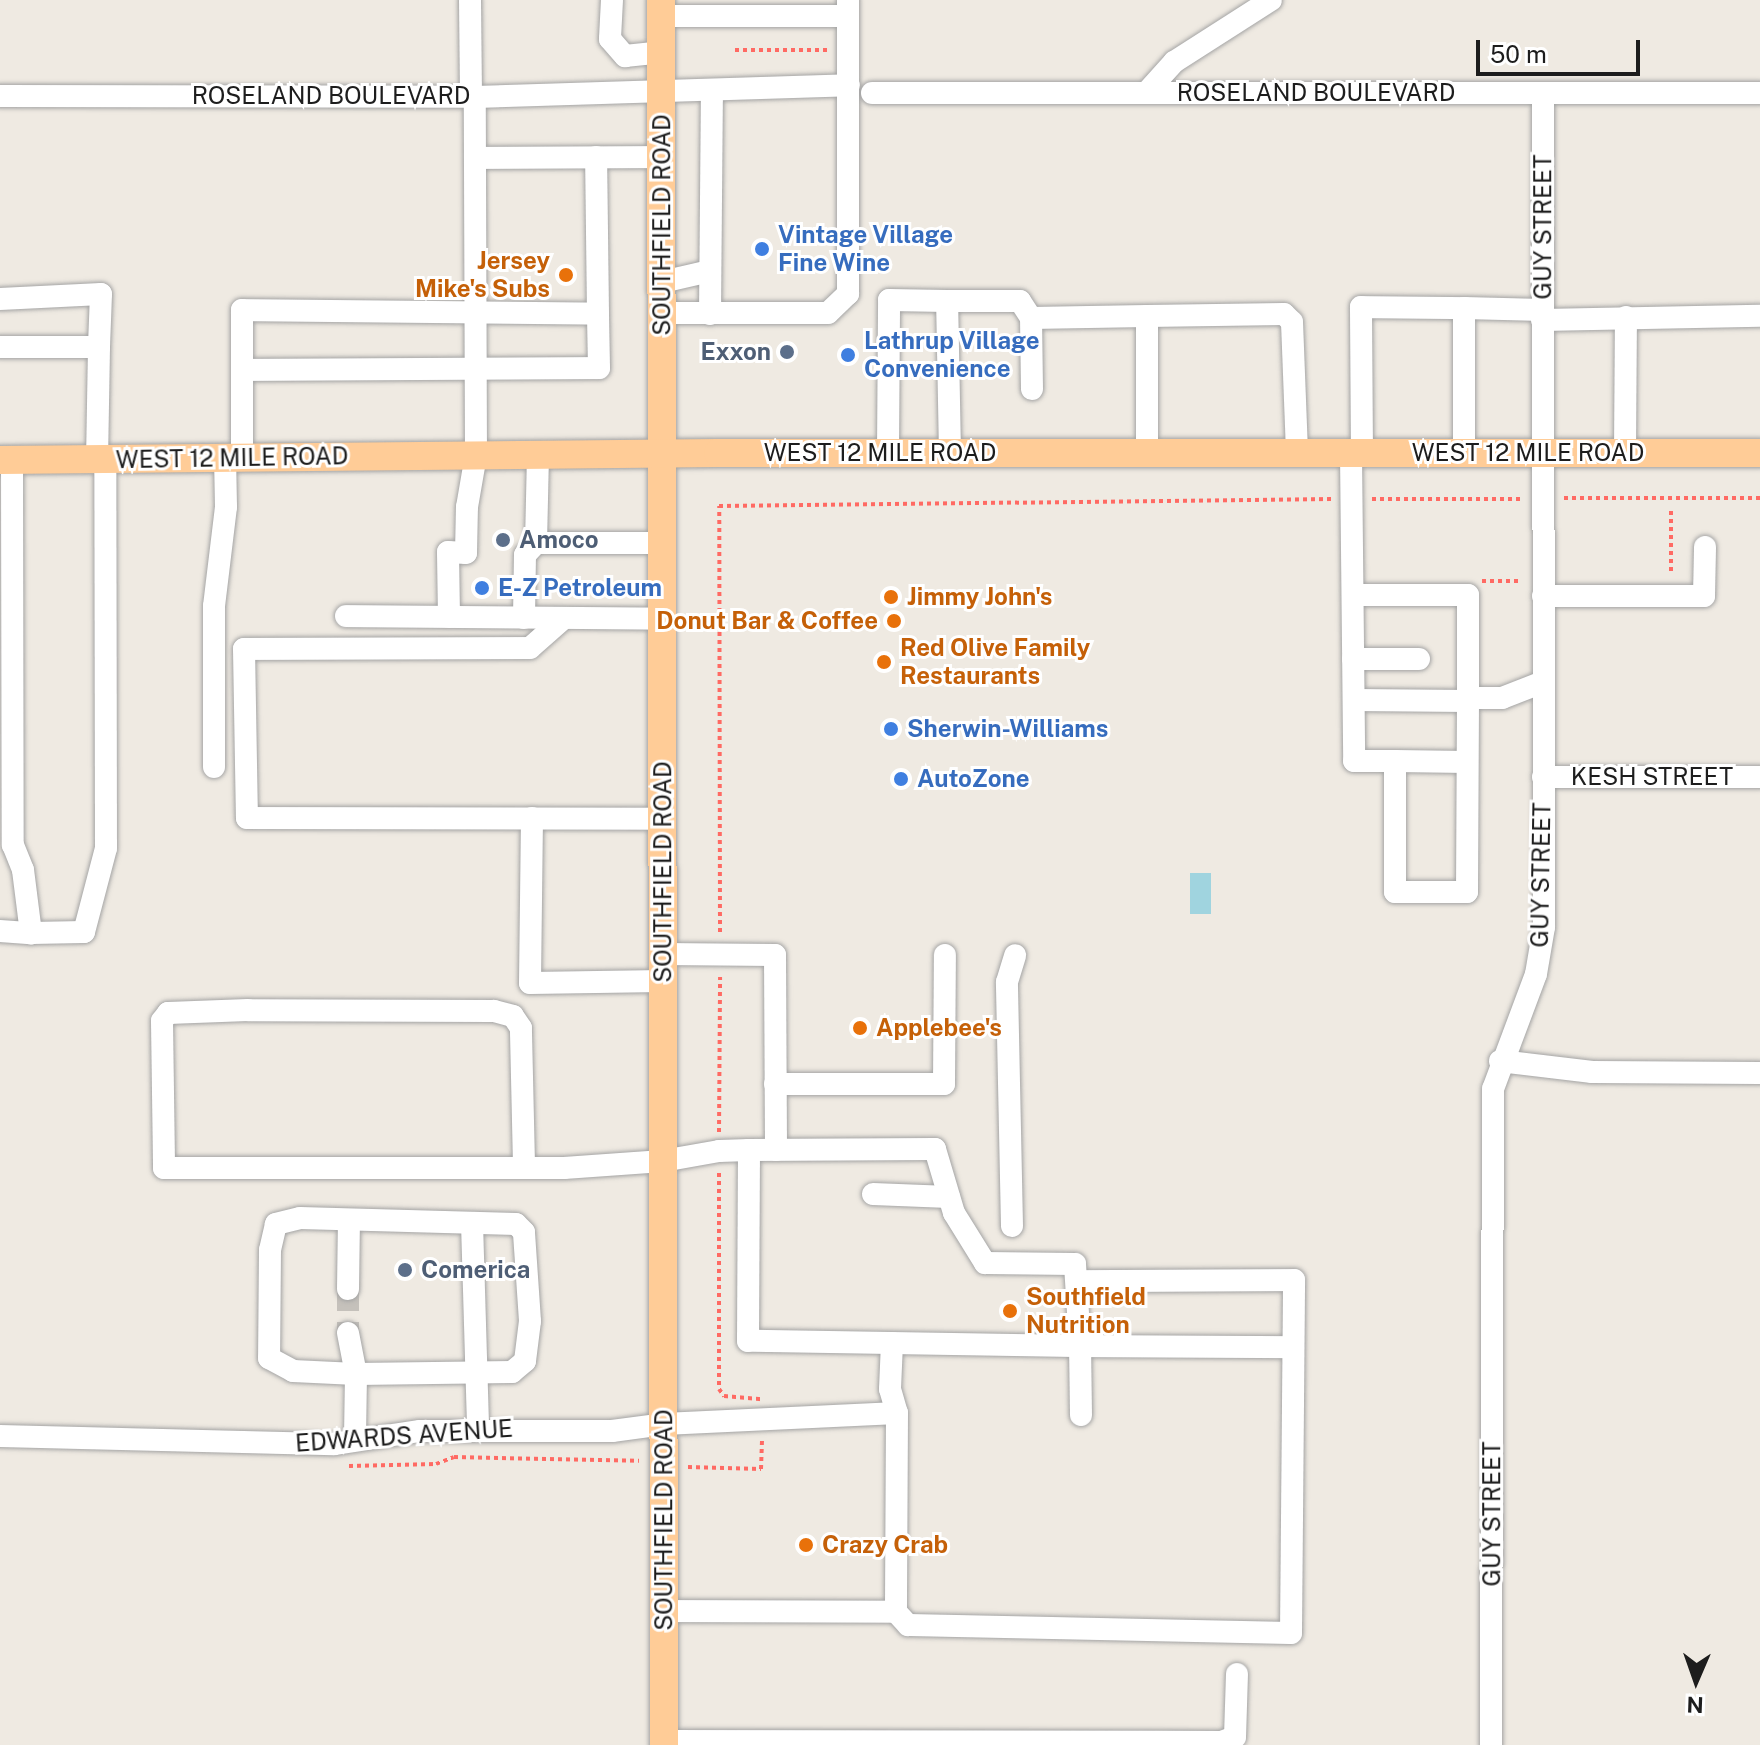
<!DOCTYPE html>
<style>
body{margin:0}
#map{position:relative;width:1760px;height:1745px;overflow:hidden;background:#efeae2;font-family:"Public Sans",sans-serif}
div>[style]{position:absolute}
.water>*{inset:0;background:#a0d4df;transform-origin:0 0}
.minor-tunnel>*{height:22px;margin-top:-11px;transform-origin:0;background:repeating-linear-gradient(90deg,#c5c1bb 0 22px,transparent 0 33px)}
.path>*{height:4px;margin-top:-2px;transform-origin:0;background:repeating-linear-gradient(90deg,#ff6a63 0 4px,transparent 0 8px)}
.roads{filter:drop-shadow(0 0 2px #a4a4a4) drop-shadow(0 0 2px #a4a4a4)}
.minor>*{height:22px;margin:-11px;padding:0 11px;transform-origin:11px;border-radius:11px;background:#fff}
.major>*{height:28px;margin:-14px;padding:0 14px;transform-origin:14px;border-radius:14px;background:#ffcc97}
.dots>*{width:22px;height:22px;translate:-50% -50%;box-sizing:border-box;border:4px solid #fff;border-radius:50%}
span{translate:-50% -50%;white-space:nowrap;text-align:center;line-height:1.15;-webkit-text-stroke:6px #fff;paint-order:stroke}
.street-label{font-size:24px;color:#1d1d1d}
.shop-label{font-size:24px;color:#366cbe;font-weight:700}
.left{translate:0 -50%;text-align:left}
.food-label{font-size:24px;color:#c56008;font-weight:700}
.right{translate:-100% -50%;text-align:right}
.service-label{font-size:24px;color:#4e5e75;font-weight:700}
.north{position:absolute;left:1656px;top:1641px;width:80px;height:80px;-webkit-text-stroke:6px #fff;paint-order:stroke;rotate:182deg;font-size:22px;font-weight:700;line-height:32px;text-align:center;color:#1d1d1d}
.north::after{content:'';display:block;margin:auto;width:28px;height:36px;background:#1d1d1d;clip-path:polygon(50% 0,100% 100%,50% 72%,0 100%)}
.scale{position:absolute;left:1476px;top:40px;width:164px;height:36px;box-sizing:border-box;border:4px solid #1d1d1d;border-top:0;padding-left:10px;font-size:24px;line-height:28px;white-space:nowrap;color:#1d1d1d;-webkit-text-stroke:6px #fff;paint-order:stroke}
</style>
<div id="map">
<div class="water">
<i style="left:1190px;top:873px;width:21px;height:41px"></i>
</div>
<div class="minor-tunnel">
<i style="left:348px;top:1289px;width:44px;rotate:90deg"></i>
</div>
<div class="path">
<i style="left:735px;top:50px;width:94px"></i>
<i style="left:1564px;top:498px;width:196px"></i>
<i style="left:1372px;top:499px;width:152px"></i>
<i style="left:1671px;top:511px;width:63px;rotate:90deg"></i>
<i style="left:1482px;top:581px;width:38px"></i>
<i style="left:720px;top:932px;width:426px;rotate:-90.1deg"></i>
<i style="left:719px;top:506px;width:613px;rotate:-0.65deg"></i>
<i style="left:719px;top:1132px;width:155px;rotate:-89.6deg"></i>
<i style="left:719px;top:1173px;width:216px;rotate:90deg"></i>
<i style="left:719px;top:1389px;width:9px;rotate:54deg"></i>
<i style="left:724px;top:1396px;width:38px;rotate:5deg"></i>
<i style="left:349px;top:1466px;width:87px;rotate:-1.3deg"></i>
<i style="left:436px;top:1464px;width:19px;rotate:-21deg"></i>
<i style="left:454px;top:1457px;width:185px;rotate:1.2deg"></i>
<i style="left:688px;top:1467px;width:73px;rotate:1.6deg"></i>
<i style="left:761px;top:1469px;width:29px;rotate:-88deg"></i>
</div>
<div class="roads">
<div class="minor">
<i style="left:470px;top:0;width:97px;rotate:89.4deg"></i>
<i style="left:612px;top:0;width:39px;rotate:93deg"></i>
<i style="left:610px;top:39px;width:23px;rotate:49deg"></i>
<i style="left:625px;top:56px;width:36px;rotate:-6deg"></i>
<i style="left:661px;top:16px;width:187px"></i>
<i style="left:872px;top:93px;width:888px"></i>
<i style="left:1146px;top:93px;width:42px;rotate:-47.9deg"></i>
<i style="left:1174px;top:62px;width:115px;rotate:-32.6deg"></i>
<i style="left:0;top:96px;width:475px;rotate:0.1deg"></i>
<i style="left:475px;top:97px;width:374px;rotate:-1.8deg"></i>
<i style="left:475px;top:158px;width:186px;rotate:-0.3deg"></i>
<i style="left:662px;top:282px;width:49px;rotate:-12.9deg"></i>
<i style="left:0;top:299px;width:101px;rotate:-2.8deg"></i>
<i style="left:101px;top:294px;width:53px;rotate:92.2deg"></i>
<i style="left:1464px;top:308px;width:79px;rotate:1.5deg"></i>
<i style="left:662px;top:313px;width:166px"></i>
<i style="left:828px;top:313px;width:28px;rotate:-44deg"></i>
<i style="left:848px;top:294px;width:294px;rotate:-90deg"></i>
<i style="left:710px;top:314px;width:221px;rotate:-89.5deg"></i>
<i style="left:1542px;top:320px;width:218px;rotate:-1.1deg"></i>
<i style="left:0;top:347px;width:99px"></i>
<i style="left:99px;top:347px;width:112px;rotate:91deg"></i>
<i style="left:243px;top:370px;width:356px;rotate:-0.3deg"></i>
<i style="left:599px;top:368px;width:54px;rotate:-91.1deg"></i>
<i style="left:1032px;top:389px;width:71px;rotate:-90.8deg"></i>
<i style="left:1031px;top:318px;width:116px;rotate:-1deg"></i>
<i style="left:888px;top:453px;width:153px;rotate:-89.6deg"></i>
<i style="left:889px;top:300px;width:58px;rotate:1deg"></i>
<i style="left:950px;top:453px;width:152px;rotate:-91.1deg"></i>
<i style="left:947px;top:301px;width:73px"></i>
<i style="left:1020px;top:301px;width:20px;rotate:57deg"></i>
<i style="left:1625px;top:453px;width:136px;rotate:-89.6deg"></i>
<i style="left:1147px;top:454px;width:138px;rotate:-90deg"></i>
<i style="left:1147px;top:316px;width:137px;rotate:-0.8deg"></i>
<i style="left:1284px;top:314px;width:11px;rotate:45deg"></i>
<i style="left:1292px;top:322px;width:132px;rotate:87.8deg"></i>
<i style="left:1351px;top:454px;width:307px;rotate:89.4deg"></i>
<i style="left:1354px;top:761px;width:41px"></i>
<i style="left:1395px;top:761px;width:131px;rotate:90deg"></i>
<i style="left:1395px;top:892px;width:72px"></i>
<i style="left:1467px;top:892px;width:194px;rotate:-89.7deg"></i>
<i style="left:1468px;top:698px;width:34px"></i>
<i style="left:1502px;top:698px;width:44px;rotate:-21.3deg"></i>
<i style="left:1362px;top:454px;width:147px;rotate:-90.4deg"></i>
<i style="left:1361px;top:307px;width:103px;rotate:0.6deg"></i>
<i style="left:1464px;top:308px;width:145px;rotate:90deg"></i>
<i style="left:538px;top:455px;width:88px;rotate:91.3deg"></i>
<i style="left:536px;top:543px;width:126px"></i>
<i style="left:242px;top:457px;width:147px;rotate:-90deg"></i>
<i style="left:242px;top:310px;width:356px;rotate:0.6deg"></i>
<i style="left:598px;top:314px;width:157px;rotate:-90.7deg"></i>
<i style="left:12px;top:460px;width:385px;rotate:89.9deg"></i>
<i style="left:13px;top:845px;width:27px;rotate:68deg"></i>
<i style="left:23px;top:870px;width:64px;rotate:82.8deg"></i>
<i style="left:31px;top:933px;width:53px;rotate:-1.1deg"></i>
<i style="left:84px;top:932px;width:87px;rotate:-75.3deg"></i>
<i style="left:106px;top:848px;width:388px;rotate:-90.1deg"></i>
<i style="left:1353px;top:595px;width:115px"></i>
<i style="left:1468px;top:595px;width:103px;rotate:90deg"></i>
<i style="left:1543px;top:596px;width:161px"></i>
<i style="left:1704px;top:596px;width:49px;rotate:-88.8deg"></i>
<i style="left:346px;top:616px;width:315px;rotate:0.5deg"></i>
<i style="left:449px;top:617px;width:65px;rotate:-90.9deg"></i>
<i style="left:448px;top:552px;width:18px;rotate:3deg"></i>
<i style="left:466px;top:553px;width:46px;rotate:-88.8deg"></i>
<i style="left:467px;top:507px;width:53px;rotate:-80.2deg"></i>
<i style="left:476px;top:455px;width:358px;rotate:-90.2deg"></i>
<i style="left:524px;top:618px;width:63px;rotate:-89.1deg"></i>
<i style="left:525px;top:555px;width:16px;rotate:-47deg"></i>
<i style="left:564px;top:618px;width:45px;rotate:138.6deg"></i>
<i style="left:530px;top:648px;width:286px;rotate:179.8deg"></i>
<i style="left:244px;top:649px;width:169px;rotate:89deg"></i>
<i style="left:247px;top:818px;width:416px;rotate:0.1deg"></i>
<i style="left:1353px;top:659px;width:66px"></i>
<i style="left:1354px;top:700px;width:114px;rotate:0.5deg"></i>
<i style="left:1395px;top:761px;width:72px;rotate:0.8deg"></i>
<i style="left:214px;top:767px;width:161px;rotate:-90deg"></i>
<i style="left:214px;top:606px;width:100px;rotate:-83.1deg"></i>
<i style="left:226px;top:507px;width:50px;rotate:-91.1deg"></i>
<i style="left:1543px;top:777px;width:217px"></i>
<i style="left:532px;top:818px;width:165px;rotate:90.7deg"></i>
<i style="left:530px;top:983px;width:133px;rotate:-0.9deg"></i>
<i style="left:0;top:931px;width:31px;rotate:4deg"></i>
<i style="left:662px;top:954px;width:113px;rotate:0.5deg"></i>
<i style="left:775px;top:955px;width:195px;rotate:89.7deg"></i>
<i style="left:1500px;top:1061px;width:93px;rotate:6.8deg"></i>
<i style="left:1592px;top:1072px;width:168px;rotate:0.3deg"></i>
<i style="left:775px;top:1084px;width:169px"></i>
<i style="left:944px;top:1084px;width:129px;rotate:-89.6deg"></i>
<i style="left:524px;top:1165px;width:137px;rotate:-91.3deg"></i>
<i style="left:521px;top:1028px;width:14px;rotate:-124deg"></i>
<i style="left:513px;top:1016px;width:20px;rotate:-165deg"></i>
<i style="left:494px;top:1011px;width:246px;rotate:-179.8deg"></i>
<i style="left:248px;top:1010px;width:80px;rotate:177.9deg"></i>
<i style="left:168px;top:1013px;width:10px;rotate:127deg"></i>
<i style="left:162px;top:1021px;width:147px;rotate:89.2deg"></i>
<i style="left:164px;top:1168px;width:400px"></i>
<i style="left:564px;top:1168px;width:99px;rotate:-4deg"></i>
<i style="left:663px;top:1161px;width:57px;rotate:-10.1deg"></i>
<i style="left:719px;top:1151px;width:30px;rotate:-2deg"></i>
<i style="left:749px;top:1150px;width:186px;rotate:-0.3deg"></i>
<i style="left:935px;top:1149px;width:67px;rotate:73.5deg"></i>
<i style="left:954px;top:1213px;width:59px;rotate:58.2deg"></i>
<i style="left:985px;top:1263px;width:90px;rotate:0.6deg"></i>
<i style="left:1075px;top:1264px;width:82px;rotate:86.5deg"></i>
<i style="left:1080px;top:1346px;width:332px;rotate:-179.1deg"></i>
<i style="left:748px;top:1341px;width:191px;rotate:-89.7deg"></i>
<i style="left:873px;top:1194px;width:76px;rotate:2.3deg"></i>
<i style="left:472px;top:1223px;width:205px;rotate:88.3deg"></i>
<i style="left:1012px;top:1226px;width:244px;rotate:-91.2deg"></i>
<i style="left:1007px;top:982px;width:28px;rotate:-73deg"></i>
<i style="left:348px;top:1289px;width:68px;rotate:-89.2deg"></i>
<i style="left:348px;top:1333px;width:42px;rotate:79deg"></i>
<i style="left:356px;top:1374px;width:156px;rotate:-0.7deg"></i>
<i style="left:512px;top:1372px;width:17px;rotate:-40deg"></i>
<i style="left:525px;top:1361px;width:40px;rotate:-82.9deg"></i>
<i style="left:530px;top:1321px;width:89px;rotate:-93.9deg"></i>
<i style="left:524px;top:1232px;width:11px;rotate:-135deg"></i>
<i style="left:516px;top:1224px;width:216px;rotate:-178.4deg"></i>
<i style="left:300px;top:1218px;width:25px;rotate:166deg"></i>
<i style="left:276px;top:1224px;width:27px;rotate:103deg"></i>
<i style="left:270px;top:1250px;width:108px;rotate:90.5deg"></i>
<i style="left:269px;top:1358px;width:27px;rotate:28deg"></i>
<i style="left:293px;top:1371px;width:63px;rotate:2.7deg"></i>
<i style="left:356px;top:1374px;width:66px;rotate:90.9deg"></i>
<i style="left:892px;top:1343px;width:46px;rotate:92.5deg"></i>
<i style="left:890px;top:1389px;width:25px;rotate:74deg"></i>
<i style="left:1081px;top:1415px;width:69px;rotate:-90.8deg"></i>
<i style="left:1080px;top:1346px;width:213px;rotate:0.3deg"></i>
<i style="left:0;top:1436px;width:334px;rotate:1.4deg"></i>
<i style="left:334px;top:1444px;width:87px;rotate:-8.6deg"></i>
<i style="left:420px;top:1431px;width:192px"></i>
<i style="left:612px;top:1431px;width:52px;rotate:-7.7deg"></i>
<i style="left:664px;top:1424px;width:233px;rotate:-2.7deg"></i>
<i style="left:897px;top:1413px;width:199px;rotate:90.3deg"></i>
<i style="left:896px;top:1612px;width:18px;rotate:47deg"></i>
<i style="left:908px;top:1625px;width:383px;rotate:1.2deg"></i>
<i style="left:1291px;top:1633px;width:353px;rotate:-89.5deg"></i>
<i style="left:1294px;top:1280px;width:215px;rotate:179.7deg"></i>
<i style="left:664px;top:1611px;width:232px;rotate:0.2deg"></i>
<i style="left:664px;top:1741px;width:557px;rotate:0.1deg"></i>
<i style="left:1221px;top:1742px;width:15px;rotate:-20deg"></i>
<i style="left:1235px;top:1737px;width:63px;rotate:-88.2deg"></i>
<i style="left:1491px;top:1745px;width:656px;rotate:-89.83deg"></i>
<i style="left:1493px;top:1089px;width:123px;rotate:-69.5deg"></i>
<i style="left:1536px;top:974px;width:48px;rotate:-80.3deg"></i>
<i style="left:1544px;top:927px;width:834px;rotate:-90.07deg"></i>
</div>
<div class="major">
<i style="left:661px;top:0;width:1745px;rotate:89.9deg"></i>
<i style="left:0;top:460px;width:718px;rotate:-0.56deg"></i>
<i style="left:718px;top:453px;width:1042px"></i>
</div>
</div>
<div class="dots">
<i style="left:762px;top:249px;background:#3f7fe0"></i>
<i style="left:566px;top:275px;background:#e8710a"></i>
<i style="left:787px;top:352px;background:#5c6f8a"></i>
<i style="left:848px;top:355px;background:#3f7fe0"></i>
<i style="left:503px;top:540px;background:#5c6f8a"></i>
<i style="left:482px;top:588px;background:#3f7fe0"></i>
<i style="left:891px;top:597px;background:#e8710a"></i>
<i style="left:894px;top:621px;background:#e8710a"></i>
<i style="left:884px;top:662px;background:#e8710a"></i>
<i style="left:891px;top:729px;background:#3f7fe0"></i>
<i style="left:901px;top:779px;background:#3f7fe0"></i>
<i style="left:860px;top:1028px;background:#e8710a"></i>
<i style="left:405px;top:1270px;background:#5c6f8a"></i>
<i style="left:1010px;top:1311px;background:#e8710a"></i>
<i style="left:806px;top:1545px;background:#e8710a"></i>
</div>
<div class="street-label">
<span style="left:1316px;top:93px">ROSELAND BOULEVARD</span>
<span style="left:331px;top:96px">ROSELAND BOULEVARD</span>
<span style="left:662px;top:225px;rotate:-90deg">SOUTHFIELD ROAD</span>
<span style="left:1543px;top:227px;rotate:-90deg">GUY STREET</span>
<span style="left:880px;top:453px">WEST 12 MILE ROAD</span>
<span style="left:1528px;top:453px">WEST 12 MILE ROAD</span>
<span style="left:232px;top:458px;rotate:-1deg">WEST 12 MILE ROAD</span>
<span style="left:1652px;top:777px">KESH STREET</span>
<span style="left:663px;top:872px;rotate:-90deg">SOUTHFIELD ROAD</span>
<span style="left:1541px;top:875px;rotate:-89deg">GUY STREET</span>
<span style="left:404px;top:1436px;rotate:-4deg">EDWARDS AVENUE</span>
<span style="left:1492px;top:1514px;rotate:-90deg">GUY STREET</span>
<span style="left:664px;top:1520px;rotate:-90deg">SOUTHFIELD ROAD</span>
</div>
<div class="shop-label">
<span class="left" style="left:778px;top:249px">Vintage Village<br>Fine Wine</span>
<span class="left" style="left:864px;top:355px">Lathrup Village<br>Convenience</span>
<span class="left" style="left:498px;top:588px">E-Z Petroleum</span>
<span class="left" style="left:907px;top:729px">Sherwin-Williams</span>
<span class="left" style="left:917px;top:779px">AutoZone</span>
</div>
<div class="food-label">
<span class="right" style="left:550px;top:275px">Jersey<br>Mike's Subs</span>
<span class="left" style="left:907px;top:597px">Jimmy John's</span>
<span class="right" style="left:878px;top:621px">Donut Bar &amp; Coffee</span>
<span class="left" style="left:900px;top:662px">Red Olive Family<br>Restaurants</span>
<span class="left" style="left:876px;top:1028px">Applebee's</span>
<span class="left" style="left:1026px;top:1311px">Southfield<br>Nutrition</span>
<span class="left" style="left:822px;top:1545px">Crazy Crab</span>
</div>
<div class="service-label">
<span class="right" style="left:771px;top:352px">Exxon</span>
<span class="left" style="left:519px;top:540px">Amoco</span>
<span class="left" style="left:421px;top:1270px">Comerica</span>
</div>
<div class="north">N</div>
<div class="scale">50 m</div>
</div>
